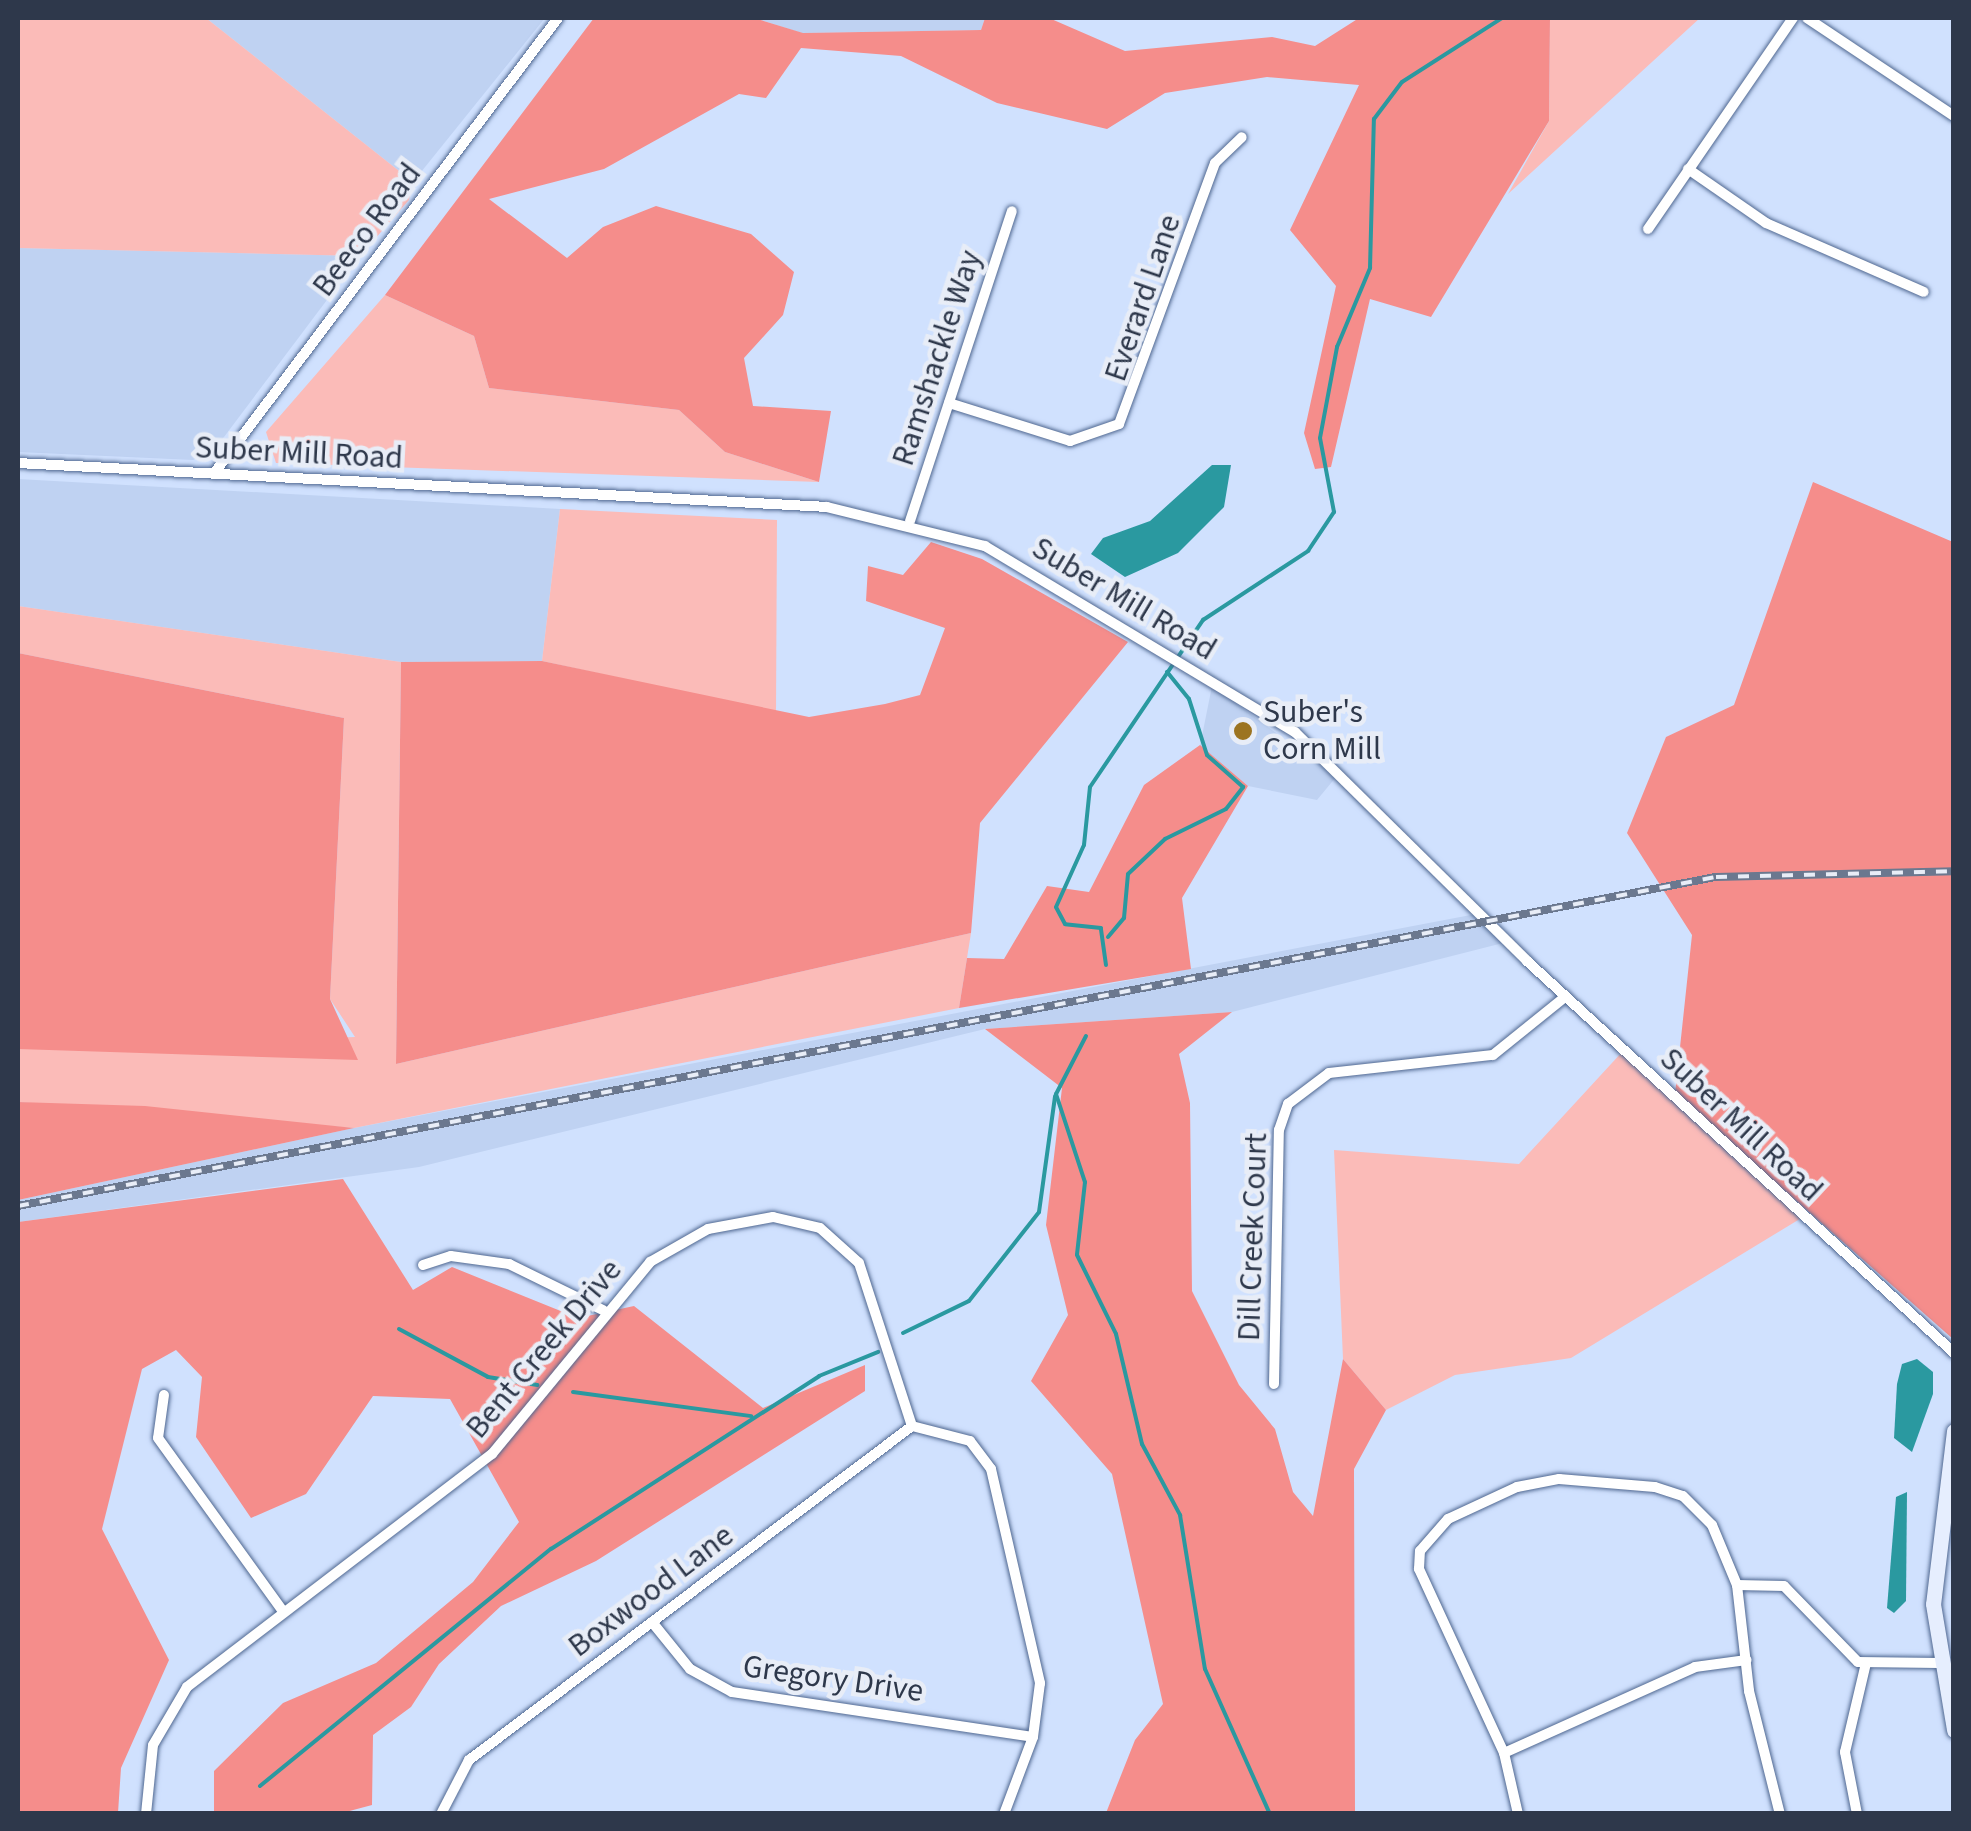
<!DOCTYPE html>
<style>
body{margin:0}
#map{position:relative;width:1971px;height:1831px;overflow:hidden;background:#d0e1fe;font-family:"Source Sans 3",sans-serif}
div>[style]{position:absolute}
.built>*{inset:0;background:#bfd2f2}
.green>*{inset:0;background:#fbbbb8}
.forest>*{inset:0;background:#f58d8b}
.water>*{inset:0;background:#2a99a0}
.stream>*{height:4px;margin:-2px;padding:0 2px;transform-origin:2px;border-radius:2px;background:#2a99a0}
.roads{filter:drop-shadow(0 0 2px #4f6790) drop-shadow(0 0 2px #4f6790)}
.street>*{height:10px;margin:-5px;padding:0 5px;transform-origin:5px;border-radius:5px;background:#fff}
.secondary>*{height:15px;margin:-7.5px;padding:0 7.5px;transform-origin:7.5px;border-radius:7.5px;background:#e6eefe}
.rail>*{height:8px;margin-top:-4px;transform-origin:0;background:repeating-linear-gradient(90deg,#e8edf7 0 11px,#6b788f 0 22px);box-sizing:border-box;border-block:2px solid #6b788f}
.dots>*{width:28px;height:28px;translate:-50% -50%;box-sizing:border-box;border:5px solid #e8edf7;border-radius:50%}
span{translate:-50% -50%;white-space:nowrap;text-align:center;line-height:1.15;-webkit-text-stroke:9px #e8edf7;paint-order:stroke}
.street-label{font-size:32px;color:#2e384b}
.poi-label{font-size:32px;color:#2e384b}
.left{translate:0 -50%;text-align:left}
.frame{position:absolute;inset:0;border:20px solid #2e384b;pointer-events:none}
</style>
<div id="map">
<div class="built">
<i style="clip-path:polygon(206px 18px,545px 18px,413px 182px)"></i>
<i style="clip-path:polygon(754px 18px,985px 18px,981px 30px,802px 33px)"></i>
<i style="clip-path:polygon(18px 248px,360px 256px,215px 449px,193px 460px,18px 452px)"></i>
<i style="clip-path:polygon(18px 479px,560px 509px,542px 661px,401px 662px,18px 606px)"></i>
<i style="clip-path:polygon(1212px 686px,1336px 777px,1317px 800px,1248px 786px,1200px 746px)"></i>
<i style="clip-path:polygon(1476px 914px,1503px 943px,1232px 1012px,985px 1029px,419px 1167px,18px 1222px,18px 1200px,354px 1128px)"></i>
</div>
<div class="green">
<i style="clip-path:polygon(18px 18px,206px 18px,413px 182px,409px 200px,360px 256px,18px 248px)"></i>
<i style="clip-path:polygon(1550px 18px,1700px 18px,1508px 194px,1549px 121px)"></i>
<i style="clip-path:polygon(385px 295px,474px 336px,489px 388px,679px 410px,725px 452px,819px 482px,276px 463px,266px 432px)"></i>
<i style="clip-path:polygon(560px 509px,777px 520px,776px 712px,542px 661px)"></i>
<i style="clip-path:polygon(18px 606px,401px 662px,396px 1064px,971px 933px,959px 1008px,354px 1128px,18px 1102px,18px 1049px,355px 1037px,330px 999px,344px 718px,18px 653px)"></i>
<i style="clip-path:polygon(1623px 1051px,1808px 1214px,1571px 1358px,1455px 1375px,1386px 1410px,1343px 1359px,1334px 1150px,1519px 1164px)"></i>
</div>
<div class="forest">
<i style="clip-path:polygon(594px 18px,754px 18px,803px 33px,981px 30px,985px 18px,1049px 18px,1125px 51px,1272px 37px,1315px 46px,1359px 18px,1550px 18px,1549px 121px,1431px 317px,1370px 299px,1331px 467px,1315px 469px,1304px 433px,1336px 286px,1290px 230px,1359px 85px,1267px 77px,1165px 93px,1107px 129px,997px 103px,901px 56px,801px 48px,766px 98px,739px 94px,604px 169px,489px 199px,567px 258px,603px 227px,656px 206px,751px 234px,794px 272px,783px 315px,744px 358px,753px 406px,831px 411px,819px 482px,725px 452px,679px 410px,489px 388px,474px 336px,385px 295px)"></i>
<i style="clip-path:polygon(1813px 482px,1953px 542px,1953px 1339px,1675px 1094px,1692px 935px,1627px 833px,1666px 737px,1734px 705px)"></i>
<i style="clip-path:polygon(931px 542px,982px 559px,1128px 642px,980px 823px,971px 933px,396px 1064px,401px 662px,542px 661px,809px 717px,885px 704px,920px 695px,945px 628px,866px 601px,868px 566px,903px 575px)"></i>
<i style="clip-path:polygon(18px 653px,344px 718px,330px 999px,358px 1060px,18px 1049px)"></i>
<i style="clip-path:polygon(1200px 745px,1248px 786px,1182px 898px,1191px 969px,959px 1008px,967px 958px,1004px 959px,1047px 886px,1089px 892px,1144px 785px)"></i>
<i style="clip-path:polygon(1232px 1012px,1179px 1054px,1190px 1103px,1192px 1291px,1239px 1385px,1275px 1429px,1293px 1492px,1313px 1516px,1343px 1359px,1386px 1410px,1354px 1469px,1355px 1813px,1106px 1813px,1135px 1740px,1163px 1704px,1112px 1474px,1031px 1381px,1068px 1315px,1046px 1225px,1062px 1088px,985px 1029px)"></i>
<i style="clip-path:polygon(18px 1102px,145px 1106px,354px 1128px,18px 1200px)"></i>
<i style="clip-path:polygon(343px 1179px,413px 1290px,452px 1267px,578px 1318px,634px 1306px,763px 1408px,865px 1365px,865px 1391px,596px 1561px,501px 1606px,439px 1664px,411px 1707px,373px 1735px,372px 1805px,342px 1813px,214px 1814px,214px 1771px,283px 1703px,376px 1663px,473px 1582px,519px 1522px,450px 1399px,373px 1396px,306px 1494px,251px 1518px,196px 1437px,202px 1377px,176px 1350px,142px 1369px,102px 1529px,169px 1660px,121px 1768px,118px 1813px,18px 1814px,18px 1222px)"></i>
</div>
<div class="water">
<i style="clip-path:polygon(1212px 465px,1231px 465px,1224px 507px,1178px 553px,1125px 577px,1091px 554px,1103px 538px,1150px 521px)"></i>
<i style="clip-path:polygon(1917px 1359px,1933px 1372px,1933px 1394px,1912px 1452px,1894px 1438px,1897px 1384px,1902px 1364px)"></i>
<i style="clip-path:polygon(1907px 1492px,1906px 1601px,1894px 1613px,1887px 1608px,1896px 1497px)"></i>
</div>
<div class="stream">
<i style="left:1108px;top:937px;width:25px;rotate:-50deg"></i>
<i style="left:1124px;top:918px;width:44px;rotate:-84.8deg"></i>
<i style="left:1128px;top:874px;width:51px;rotate:-43.4deg"></i>
<i style="left:1165px;top:839px;width:68px;rotate:-26.2deg"></i>
<i style="left:1226px;top:809px;width:28px;rotate:-52deg"></i>
<i style="left:1243px;top:787px;width:48px;rotate:-138.4deg"></i>
<i style="left:1207px;top:755px;width:59px;rotate:-107.8deg"></i>
<i style="left:1189px;top:699px;width:35px;rotate:-129deg"></i>
<i style="left:1106px;top:965px;width:37px;rotate:-98deg"></i>
<i style="left:1101px;top:928px;width:36px;rotate:-174deg"></i>
<i style="left:1065px;top:924px;width:19px;rotate:-118deg"></i>
<i style="left:1056px;top:907px;width:68px;rotate:-65.7deg"></i>
<i style="left:1084px;top:845px;width:58px;rotate:-84.1deg"></i>
<i style="left:1090px;top:787px;width:202px;rotate:-55.9deg"></i>
<i style="left:1203px;top:620px;width:126px;rotate:-33.3deg"></i>
<i style="left:1308px;top:551px;width:47px;rotate:-56.3deg"></i>
<i style="left:1334px;top:512px;width:75px;rotate:-100.7deg"></i>
<i style="left:1320px;top:438px;width:93px;rotate:-79.4deg"></i>
<i style="left:1337px;top:347px;width:86px;rotate:-67.3deg"></i>
<i style="left:1370px;top:268px;width:149px;rotate:-88.5deg"></i>
<i style="left:1374px;top:119px;width:46px;rotate:-52.9deg"></i>
<i style="left:1402px;top:82px;width:119px;rotate:-32.6deg"></i>
<i style="left:1086px;top:1036px;width:65px;rotate:117.3deg"></i>
<i style="left:1056px;top:1094px;width:93px;rotate:71.8deg"></i>
<i style="left:1085px;top:1182px;width:73px;rotate:96.3deg"></i>
<i style="left:1077px;top:1255px;width:88px;rotate:63.7deg"></i>
<i style="left:1116px;top:1334px;width:113px;rotate:76.7deg"></i>
<i style="left:1142px;top:1444px;width:81px;rotate:61.8deg"></i>
<i style="left:1180px;top:1515px;width:156px;rotate:80.8deg"></i>
<i style="left:1205px;top:1669px;width:159px;rotate:65.9deg"></i>
<i style="left:399px;top:1329px;width:101px;rotate:28.3deg"></i>
<i style="left:488px;top:1377px;width:50px;rotate:9.3deg"></i>
<i style="left:903px;top:1333px;width:73px;rotate:-25.9deg"></i>
<i style="left:969px;top:1301px;width:113px;rotate:-51.8deg"></i>
<i style="left:1039px;top:1212px;width:117px;rotate:-82.1deg"></i>
<i style="left:573px;top:1392px;width:180px;rotate:7.7deg"></i>
<i style="left:260px;top:1786px;width:375px;rotate:-39.2deg"></i>
<i style="left:551px;top:1549px;width:319px;rotate:-32.8deg"></i>
<i style="left:819px;top:1376px;width:64px;rotate:-22.1deg"></i>
</div>
<div class="roads">
<div class="street">
<i style="left:1807px;top:18px;width:177px;rotate:33.7deg"></i>
<i style="left:1688px;top:169px;width:95px;rotate:34.7deg"></i>
<i style="left:1766px;top:223px;width:172px;rotate:23.6deg"></i>
<i style="left:1648px;top:229px;width:256px;rotate:-55.5deg"></i>
<i style="left:949px;top:403px;width:127px;rotate:17.4deg"></i>
<i style="left:1070px;top:441px;width:52px;rotate:-19.1deg"></i>
<i style="left:1119px;top:424px;width:278px;rotate:-69.8deg"></i>
<i style="left:1215px;top:163px;width:37px;rotate:-44deg"></i>
<i style="left:18px;top:463px;width:810px;rotate:3.11deg"></i>
<i style="left:827px;top:507px;width:163px;rotate:13.9deg"></i>
<i style="left:985px;top:546px;width:362px;rotate:31deg"></i>
<i style="left:1295px;top:732px;width:326px;rotate:44.6deg"></i>
<i style="left:1527px;top:961px;width:580px;rotate:42.55deg"></i>
<i style="left:215px;top:472px;width:569px;rotate:-52.93deg"></i>
<i style="left:910px;top:521px;width:326px;rotate:-71.8deg"></i>
<i style="left:423px;top:1265px;width:29px;rotate:-18deg"></i>
<i style="left:451px;top:1256px;width:59px;rotate:7.9deg"></i>
<i style="left:509px;top:1264px;width:105px;rotate:26.1deg"></i>
<i style="left:1274px;top:1384px;width:254px;rotate:-88.9deg"></i>
<i style="left:1279px;top:1130px;width:28px;rotate:-71deg"></i>
<i style="left:1288px;top:1104px;width:51px;rotate:-37.1deg"></i>
<i style="left:1329px;top:1073px;width:165px;rotate:-6.3deg"></i>
<i style="left:1493px;top:1055px;width:92px;rotate:-38.9deg"></i>
<i style="left:164px;top:1395px;width:43px;rotate:97.9deg"></i>
<i style="left:158px;top:1438px;width:213px;rotate:54.2deg"></i>
<i style="left:1737px;top:1585px;width:47px;rotate:1.2deg"></i>
<i style="left:1784px;top:1586px;width:106px;rotate:45.8deg"></i>
<i style="left:1858px;top:1662px;width:81px;rotate:0.7deg"></i>
<i style="left:652px;top:1622px;width:60px;rotate:51deg"></i>
<i style="left:690px;top:1669px;width:48px;rotate:28.7deg"></i>
<i style="left:732px;top:1692px;width:304px;rotate:8.5deg"></i>
<i style="left:1504px;top:1753px;width:209px;rotate:-24.2deg"></i>
<i style="left:1695px;top:1667px;width:52px;rotate:-7.7deg"></i>
<i style="left:146px;top:1814px;width:69px;rotate:-84.2deg"></i>
<i style="left:153px;top:1745px;width:67px;rotate:-59.6deg"></i>
<i style="left:187px;top:1687px;width:384px;rotate:-37.4deg"></i>
<i style="left:492px;top:1454px;width:249px;rotate:-50.5deg"></i>
<i style="left:650px;top:1262px;width:67px;rotate:-29.6deg"></i>
<i style="left:708px;top:1229px;width:66px;rotate:-10.5deg"></i>
<i style="left:773px;top:1217px;width:48px;rotate:13.2deg"></i>
<i style="left:820px;top:1228px;width:52px;rotate:41.9deg"></i>
<i style="left:859px;top:1263px;width:171px;rotate:72deg"></i>
<i style="left:912px;top:1426px;width:60px;rotate:14.5deg"></i>
<i style="left:970px;top:1441px;width:35px;rotate:53deg"></i>
<i style="left:991px;top:1469px;width:220px;rotate:77.1deg"></i>
<i style="left:1040px;top:1683px;width:54px;rotate:97.4deg"></i>
<i style="left:1033px;top:1737px;width:82px;rotate:110.6deg"></i>
<i style="left:441px;top:1814px;width:61px;rotate:-62.6deg"></i>
<i style="left:469px;top:1760px;width:555px;rotate:-37.01deg"></i>
<i style="left:1518px;top:1814px;width:63px;rotate:-102.9deg"></i>
<i style="left:1504px;top:1753px;width:203px;rotate:-114.8deg"></i>
<i style="left:1419px;top:1569px;width:18px;rotate:-87deg"></i>
<i style="left:1420px;top:1551px;width:43px;rotate:-48.8deg"></i>
<i style="left:1448px;top:1519px;width:76px;rotate:-24.9deg"></i>
<i style="left:1517px;top:1487px;width:43px;rotate:-10.8deg"></i>
<i style="left:1559px;top:1479px;width:96px;rotate:4.8deg"></i>
<i style="left:1655px;top:1487px;width:29px;rotate:18deg"></i>
<i style="left:1683px;top:1496px;width:41px;rotate:45deg"></i>
<i style="left:1712px;top:1525px;width:65px;rotate:67.4deg"></i>
<i style="left:1737px;top:1585px;width:107px;rotate:83.5deg"></i>
<i style="left:1749px;top:1691px;width:127px;rotate:75.9deg"></i>
<i style="left:1857px;top:1814px;width:63px;rotate:-101deg"></i>
<i style="left:1845px;top:1752px;width:91px;rotate:-76.7deg"></i>
</div>
<div class="secondary">
<i style="left:1954px;top:1431px;width:174px;rotate:96.9deg"></i>
<i style="left:1933px;top:1604px;width:128px;rotate:80.5deg"></i>
</div>
</div>
<div class="rail">
<i style="left:18px;top:1206px;width:1730px;rotate:-10.97deg"></i>
<i style="left:1716px;top:877px;width:238px;rotate:-1.4deg"></i>
</div>
<div class="dots">
<i style="left:1243px;top:731px;background:#9c7421"></i>
</div>
<div class="street-label">
<span style="left:367px;top:230px;rotate:-53deg">Beeco Road</span>
<span style="left:1143px;top:298px;rotate:-71deg">Everard Lane</span>
<span style="left:937px;top:358px;rotate:-72deg">Ramshackle Way</span>
<span style="left:299px;top:453px;rotate:3deg">Suber Mill Road</span>
<span style="left:1124px;top:599px;rotate:31deg">Suber Mill Road</span>
<span style="left:1741px;top:1125px;rotate:43deg">Suber Mill Road</span>
<span style="left:1253px;top:1237px;rotate:-88deg">Dill Creek Court</span>
<span style="left:544px;top:1349px;rotate:-50deg">Bent Creek Drive</span>
<span style="left:651px;top:1591px;rotate:-37deg">Boxwood Lane</span>
<span style="left:833px;top:1679px;rotate:8deg">Gregory Drive</span>
</div>
<div class="poi-label">
<span class="left" style="left:1263px;top:731px">Suber's<br>Corn Mill</span>
</div>
<div class="frame"></div>
</div>
